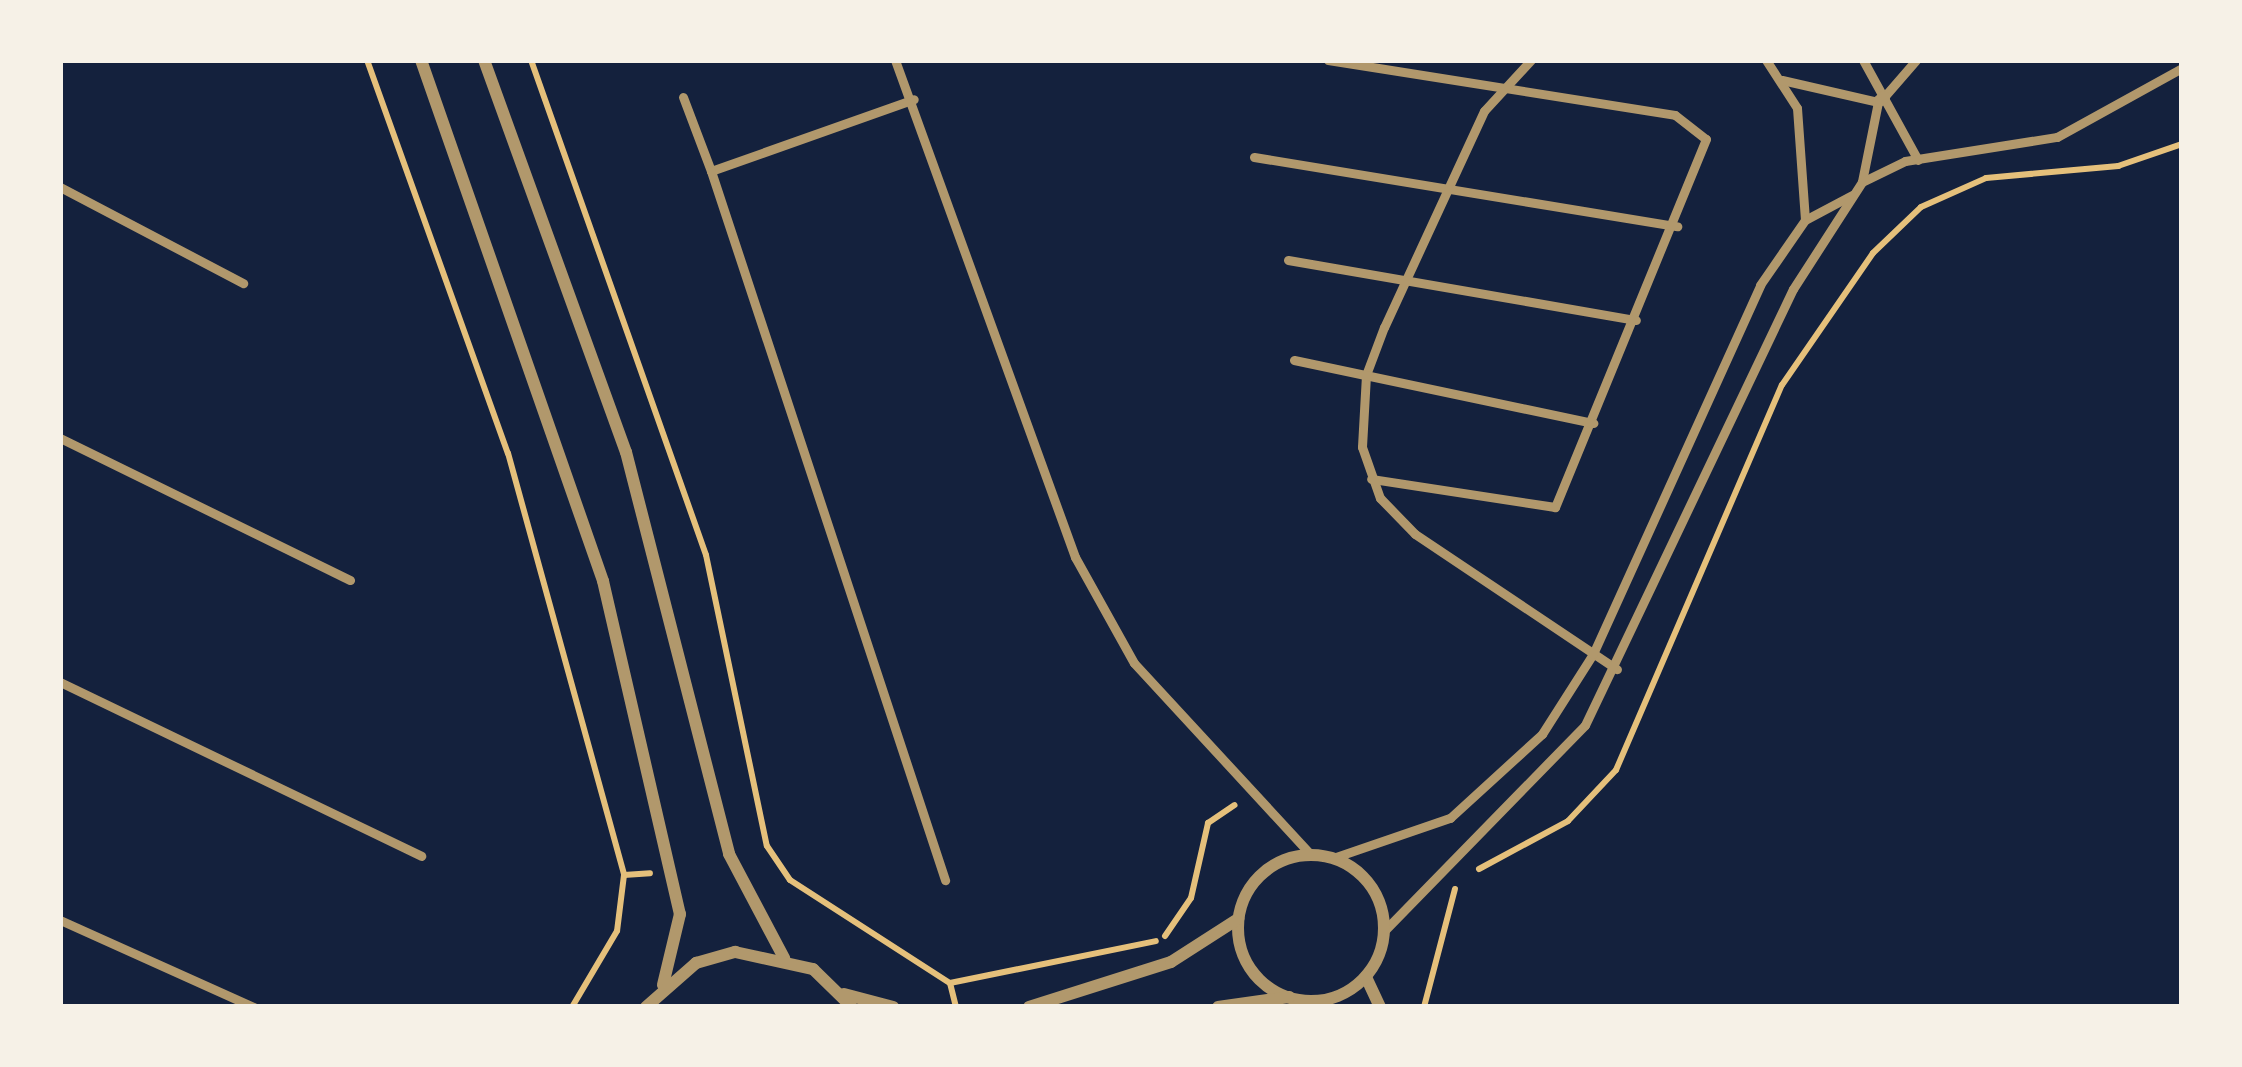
<!DOCTYPE html>
<style>
body{margin:0}
#map{position:relative;width:2242px;height:1067px;overflow:hidden;background:#14213d;font-family:"Titillium Web",sans-serif}
div>[style]{position:absolute}
.path>*{height:6px;margin:-3px;padding:0 3px;transform-origin:3px;border-radius:3px;background:#e5c07b}
.service>*{height:9px;margin:-4.5px;padding:0 4.5px;transform-origin:4.5px;border-radius:4.5px;background:#b1986c}
.minor>*{height:12px;margin:-6px;padding:0 6px;transform-origin:6px;border-radius:6px;background:#b1986c}
.minor>.ring{margin:-6px;padding:0;box-sizing:content-box;background:none;border:12px solid #b1986c;border-radius:50%}
span{translate:-50% -50%;white-space:nowrap;text-align:center;line-height:1.15;-webkit-text-stroke:9px #f6f1e7;paint-order:stroke}
.frame{position:absolute;inset:0;border:63px solid #f6f1e7;pointer-events:none}
</style>
<div id="map">
<div class="path">
<i style="left:367px;top:60px;width:418px;rotate:70.3deg"></i>
<i style="left:508px;top:453px;width:438px;rotate:74.6deg"></i>
<i style="left:624px;top:875px;width:56px;rotate:97.1deg"></i>
<i style="left:617px;top:931px;width:88px;rotate:120.6deg"></i>
<i style="left:531px;top:60px;width:525px;rotate:70.53deg"></i>
<i style="left:706px;top:555px;width:297px;rotate:78.2deg"></i>
<i style="left:767px;top:846px;width:41px;rotate:55.9deg"></i>
<i style="left:790px;top:880px;width:190px;rotate:32.8deg"></i>
<i style="left:950px;top:983px;width:210px;rotate:-11.5deg"></i>
<i style="left:1479px;top:869px;width:101px;rotate:-28.3deg"></i>
<i style="left:1568px;top:821px;width:70px;rotate:-46.7deg"></i>
<i style="left:1616px;top:770px;width:419px;rotate:-66.7deg"></i>
<i style="left:1782px;top:385px;width:160px;rotate:-55.4deg"></i>
<i style="left:1873px;top:253px;width:66px;rotate:-43.8deg"></i>
<i style="left:1921px;top:207px;width:71px;rotate:-24deg"></i>
<i style="left:1986px;top:178px;width:133px;rotate:-5.2deg"></i>
<i style="left:2118px;top:166px;width:68px;rotate:-19deg"></i>
<i style="left:624px;top:875px;width:26px;rotate:-4deg"></i>
<i style="left:1165px;top:936px;width:46px;rotate:-55.6deg"></i>
<i style="left:1191px;top:898px;width:77px;rotate:-77.2deg"></i>
<i style="left:1208px;top:823px;width:32px;rotate:-34deg"></i>
<i style="left:950px;top:983px;width:25px;rotate:76deg"></i>
<i style="left:1424px;top:1007px;width:122px;rotate:-75.3deg"></i>
</div>
<div class="service">
<i style="left:895px;top:60px;width:529px;rotate:70.09deg"></i>
<i style="left:1075px;top:557px;width:121px;rotate:60.9deg"></i>
<i style="left:1134px;top:663px;width:260px;rotate:47.3deg"></i>
<i style="left:1328px;top:60px;width:351px;rotate:9deg"></i>
<i style="left:1675px;top:115px;width:39px;rotate:38deg"></i>
<i style="left:1706px;top:139px;width:398px;rotate:112.3deg"></i>
<i style="left:1555px;top:507px;width:186px;rotate:-171.3deg"></i>
<i style="left:1531px;top:60px;width:69px;rotate:132.7deg"></i>
<i style="left:1484px;top:111px;width:238px;rotate:114.8deg"></i>
<i style="left:1384px;top:327px;width:51px;rotate:110.6deg"></i>
<i style="left:1366px;top:375px;width:72px;rotate:93.2deg"></i>
<i style="left:1362px;top:447px;width:54px;rotate:70.6deg"></i>
<i style="left:1380px;top:498px;width:50px;rotate:45.8deg"></i>
<i style="left:1415px;top:534px;width:243px;rotate:33.8deg"></i>
<i style="left:1766px;top:60px;width:57px;rotate:57.1deg"></i>
<i style="left:1797px;top:108px;width:112px;rotate:85.9deg"></i>
<i style="left:1863px;top:60px;width:114px;rotate:61.2deg"></i>
<i style="left:1782px;top:80px;width:98px;rotate:12.9deg"></i>
<i style="left:1878px;top:102px;width:81px;rotate:101.4deg"></i>
<i style="left:683px;top:97px;width:79px;rotate:69.3deg"></i>
<i style="left:711px;top:171px;width:215px;rotate:-19.5deg"></i>
<i style="left:1884px;top:97px;width:49px;rotate:-49.1deg"></i>
<i style="left:1254px;top:157px;width:429px;rotate:9.3deg"></i>
<i style="left:711px;top:171px;width:747px;rotate:71.73deg"></i>
<i style="left:60px;top:187px;width:207px;rotate:27.7deg"></i>
<i style="left:1288px;top:260px;width:353px;rotate:9.8deg"></i>
<i style="left:1294px;top:360px;width:306px;rotate:11.9deg"></i>
<i style="left:60px;top:438px;width:323px;rotate:26.1deg"></i>
<i style="left:60px;top:682px;width:401px;rotate:25.7deg"></i>
<i style="left:1333px;top:858px;width:124px;rotate:-18.9deg"></i>
<i style="left:1450px;top:818px;width:125px;rotate:-42.4deg"></i>
<i style="left:1542px;top:734px;width:95px;rotate:-57.5deg"></i>
<i style="left:1593px;top:654px;width:405px;rotate:-65.6deg"></i>
<i style="left:1760px;top:285px;width:79px;rotate:-55.3deg"></i>
<i style="left:1805px;top:220px;width:53px;rotate:-28deg"></i>
<i style="left:60px;top:920px;width:213px;rotate:24.2deg"></i>
<i style="left:1385px;top:930px;width:286px;rotate:-45.7deg"></i>
<i style="left:1585px;top:725px;width:483px;rotate:-64.5deg"></i>
<i style="left:1793px;top:289px;width:127px;rotate:-57.2deg"></i>
<i style="left:1862px;top:182px;width:48px;rotate:-26deg"></i>
<i style="left:1905px;top:161px;width:154px;rotate:-9deg"></i>
<i style="left:2057px;top:137px;width:143px;rotate:-28.9deg"></i>
</div>
<div class="minor">
<i style="left:421px;top:60px;width:552px;rotate:70.74deg"></i>
<i style="left:603px;top:581px;width:342px;rotate:77deg"></i>
<i style="left:680px;top:914px;width:73px;rotate:103.5deg"></i>
<i style="left:484px;top:60px;width:417px;rotate:70.1deg"></i>
<i style="left:626px;top:452px;width:415px;rotate:75.6deg"></i>
<i style="left:729px;top:854px;width:118px;rotate:62.1deg"></i>
<i style="left:1878px;top:102px;width:8px;rotate:-40deg"></i>
<i class="ring" style="left:1238px;top:855px;width:134px;height:134px"></i>
<i style="left:1366px;top:977px;width:33px;rotate:65deg"></i>
<i style="left:844px;top:994px;width:51px;rotate:14.9deg"></i>
<i style="left:646px;top:1007px;width:67px;rotate:-41.3deg"></i>
<i style="left:696px;top:963px;width:41px;rotate:-15.8deg"></i>
<i style="left:735px;top:952px;width:80px;rotate:12.3deg"></i>
<i style="left:813px;top:969px;width:54px;rotate:44.3deg"></i>
<i style="left:1029px;top:1007px;width:149px;rotate:-17.6deg"></i>
<i style="left:1171px;top:962px;width:80px;rotate:-32.7deg"></i>
<i style="left:1218px;top:1007px;width:72px;rotate:-8deg"></i>
</div>
<div class="frame"></div>
</div>
